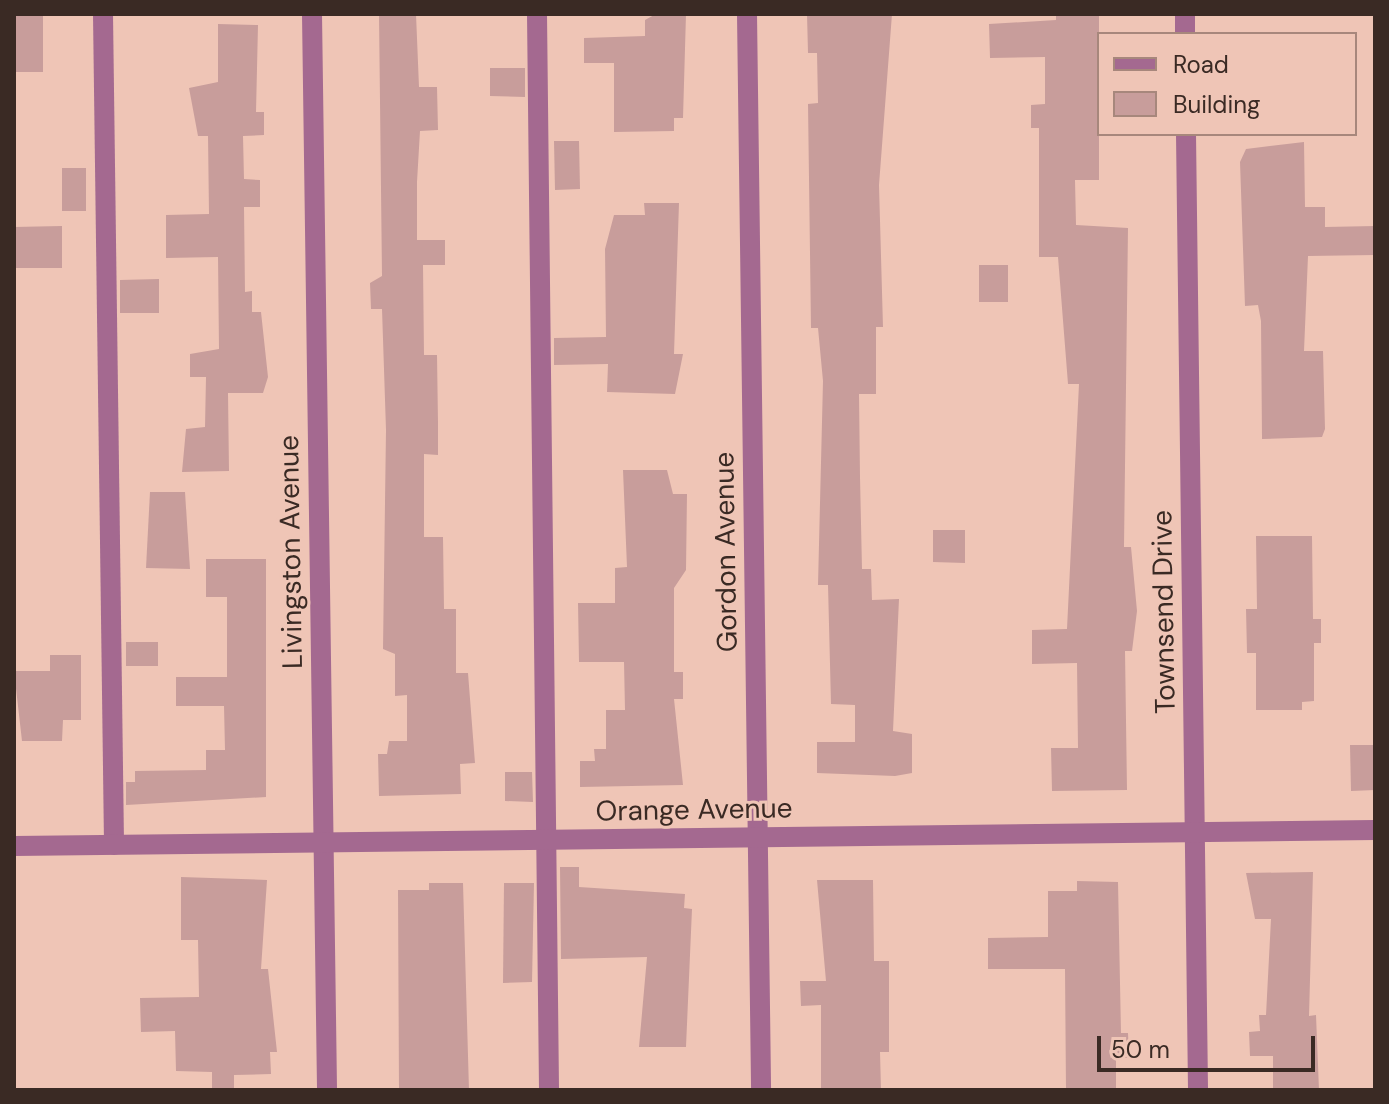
<!DOCTYPE html>
<html>
<head>
<meta charset="utf-8">
<style>
	body { margin:0 }
	#map { position:relative; width:1389px; height:1104px; overflow:hidden; background:#efc5b6; font-family:"DM Sans",sans-serif }
	div>[style] { position:absolute }
	.building>* { inset:0; background:#c89d9b }
	.minor>* { height:20px; margin:-10px; padding:0 10px; transform-origin:10px; border-radius:10px; background:#a46990 }
	span { translate:-50% -50%; white-space:nowrap; text-align:center; line-height:1.15; -webkit-text-stroke:6px #efc5b6; paint-order:stroke }
	.street-label { font-size:28px; color:#3a2a24 }
	.frame { position:absolute; inset:0; border:16px solid #3a2a24; pointer-events:none }
	.legend { position:absolute; left:1097px; top:32px; width:260px; height:104px; box-sizing:border-box; background:#efc5b6; border:2px solid #a7877c; margin:0; padding:10px 14px; list-style:none; font-size:24px; color:#3a2a24 }
	.legend li { display:flex; align-items:center; gap:16px; height:40px }
	.legend b { width:40px; border:2px solid #a7877c }
	.scale { position:absolute; left:1097px; top:1036px; width:218px; height:36px; box-sizing:border-box; border:4px solid #3a2a24; border-top:0; padding-left:10px; font-size:24px; line-height:28px; white-space:nowrap; color:#3a2a24; -webkit-text-stroke:6px #efc5b6; paint-order:stroke }
</style>
</head>
<body>
<div id="map">
	<div class="building">
		<i style="clip-path:polygon(14px 14px,43px 14px,43px 72px,14px 72px)"></i>
		<i style="clip-path:polygon(379px 14px,416px 14px,419px 87px,437px 87px,438px 130px,420px 131px,417px 182px,417px 240px,445px 240px,445px 265px,423px 265px,424px 355px,437px 355px,438px 423px,438px 455px,424px 454px,424px 537px,443px 537px,444px 609px,456px 609px,456px 673px,468px 673px,475px 763px,460px 764px,461px 794px,379px 796px,378px 754px,387px 754px,389px 741px,407px 741px,407px 695px,395px 696px,395px 654px,383px 649px,386px 430px,382px 309px,371px 309px,370px 283px,382px 276px)"></i>
		<i style="clip-path:polygon(656px 14px,686px 14px,683px 118px,674px 118px,674px 131px,614px 132px,614px 63px,584px 63px,584px 38px,645px 36px,645px 20px)"></i>
		<i style="clip-path:polygon(807px 14px,892px 14px,879px 185px,883px 327px,876px 327px,876px 394px,859px 394px,860px 477px,862px 569px,871px 569px,872px 600px,899px 599px,893px 731px,912px 734px,912px 773px,895px 776px,817px 773px,817px 742px,855px 742px,855px 705px,831px 704px,828px 585px,818px 585px,823px 381px,818px 328px,811px 328px,808px 104px,818px 103px,817px 53px,808px 53px)"></i>
		<i style="clip-path:polygon(1056px 14px,1099px 14px,1099px 180px,1075px 180px,1076px 225px,1128px 228px,1124px 547px,1131px 547px,1137px 611px,1132px 651px,1125px 651px,1127px 790px,1052px 791px,1051px 748px,1078px 748px,1077px 663px,1032px 664px,1032px 630px,1067px 629px,1079px 384px,1068px 384px,1058px 257px,1039px 257px,1039px 128px,1031px 128px,1031px 105px,1045px 104px,1045px 57px,990px 58px,989px 24px,1056px 20px)"></i>
		<i style="clip-path:polygon(218px 24px,258px 25px,256px 112px,264px 112px,264px 135px,243px 136px,244px 179px,260px 180px,260px 207px,244px 207px,245px 292px,252px 291px,252px 312px,261px 312px,268px 377px,263px 393px,228px 393px,229px 471px,182px 472px,186px 429px,205px 427px,206px 377px,190px 377px,190px 354px,219px 349px,218px 257px,166px 258px,166px 215px,209px 214px,208px 136px,198px 136px,189px 88px,218px 82px)"></i>
		<i style="clip-path:polygon(490px 68px,525px 68px,525px 97px,490px 96px)"></i>
		<i style="clip-path:polygon(554px 141px,579px 141px,580px 189px,555px 190px)"></i>
		<i style="clip-path:polygon(1304px 142px,1305px 207px,1325px 207px,1325px 227px,1375px 226px,1375px 255px,1308px 256px,1304px 351px,1323px 351px,1325px 429px,1322px 437px,1262px 439px,1261px 321px,1258px 305px,1245px 306px,1240px 162px,1246px 149px)"></i>
		<i style="clip-path:polygon(62px 168px,86px 168px,86px 211px,62px 211px)"></i>
		<i style="clip-path:polygon(644px 203px,679px 203px,674px 354px,683px 354px,675px 394px,607px 392px,608px 364px,554px 365px,554px 338px,606px 337px,605px 249px,614px 215px,645px 215px)"></i>
		<i style="clip-path:polygon(62px 226px,62px 268px,14px 268px,14px 227px)"></i>
		<i style="clip-path:polygon(979px 265px,1008px 265px,1008px 302px,979px 302px)"></i>
		<i style="clip-path:polygon(159px 279px,159px 313px,120px 313px,120px 280px)"></i>
		<i style="clip-path:polygon(623px 470px,667px 470px,673px 494px,687px 494px,686px 570px,674px 588px,674px 672px,683px 672px,683px 699px,674px 699px,683px 785px,580px 787px,580px 761px,595px 761px,594px 749px,606px 749px,606px 710px,625px 710px,624px 662px,579px 662px,578px 603px,615px 603px,615px 568px,627px 567px)"></i>
		<i style="clip-path:polygon(150px 492px,185px 492px,190px 569px,146px 568px)"></i>
		<i style="clip-path:polygon(933px 530px,965px 530px,965px 563px,933px 562px)"></i>
		<i style="clip-path:polygon(1256px 536px,1312px 536px,1313px 619px,1321px 619px,1321px 643px,1314px 643px,1314px 701px,1302px 702px,1302px 710px,1256px 710px,1256px 653px,1247px 653px,1246px 609px,1257px 609px)"></i>
		<i style="clip-path:polygon(206px 559px,266px 559px,266px 797px,126px 805px,126px 782px,135px 782px,135px 771px,206px 770px,206px 750px,225px 750px,224px 706px,176px 706px,176px 677px,227px 677px,227px 597px,206px 597px)"></i>
		<i style="clip-path:polygon(126px 642px,158px 642px,158px 666px,126px 666px)"></i>
		<i style="clip-path:polygon(50px 655px,81px 655px,81px 720px,63px 720px,62px 741px,22px 741px,14px 671px,50px 671px)"></i>
		<i style="clip-path:polygon(1350px 745px,1375px 745px,1375px 790px,1351px 791px)"></i>
		<i style="clip-path:polygon(505px 772px,532px 772px,533px 802px,505px 801px)"></i>
		<i style="clip-path:polygon(560px 867px,579px 867px,579px 887px,685px 894px,684px 908px,692px 909px,686px 1047px,639px 1047px,647px 957px,561px 959px)"></i>
		<i style="clip-path:polygon(1313px 872px,1309px 1016px,1316px 1015px,1319px 1090px,1273px 1090px,1273px 1056px,1250px 1056px,1249px 1032px,1260px 1031px,1259px 1015px,1266px 1015px,1271px 919px,1255px 919px,1246px 873px)"></i>
		<i style="clip-path:polygon(181px 877px,267px 880px,261px 969px,268px 969px,277px 1052px,270px 1052px,271px 1074px,234px 1075px,234px 1090px,212px 1090px,212px 1072px,176px 1071px,175px 1031px,141px 1032px,140px 998px,199px 997px,198px 940px,181px 940px)"></i>
		<i style="clip-path:polygon(817px 880px,873px 880px,874px 961px,889px 961px,889px 1052px,880px 1052px,881px 1090px,821px 1090px,821px 1005px,801px 1006px,800px 981px,826px 981px)"></i>
		<i style="clip-path:polygon(1077px 881px,1118px 882px,1121px 1033px,1128px 1033px,1129px 1058px,1116px 1058px,1116px 1090px,1066px 1090px,1065px 969px,988px 969px,988px 938px,1048px 937px,1048px 891px,1077px 891px)"></i>
		<i style="clip-path:polygon(429px 883px,463px 883px,469px 1090px,399px 1090px,398px 890px,429px 890px)"></i>
		<i style="clip-path:polygon(504px 883px,534px 883px,532px 982px,503px 983px)"></i>
	</div>
	<div class="minor">
		<i style="left:103px;top:14px;width:831px;rotate:89.24deg"></i>
		<i style="left:312px;top:14px;width:1076px;rotate:89.2deg"></i>
		<i style="left:537px;top:14px;width:1076px;rotate:89.36deg"></i>
		<i style="left:747px;top:14px;width:1076px;rotate:89.25deg"></i>
		<i style="left:1185px;top:14px;width:20px;rotate:90deg"></i>
		<i style="left:1186px;top:134px;width:956px;rotate:89.28deg"></i>
		<i style="left:14px;top:846px;width:1361px;rotate:-0.67deg"></i>
	</div>
	<div class="street-label">
		<span style="left:291px;top:552px;rotate:-91deg">Livingston Avenue</span>
		<span style="left:726px;top:552px;rotate:-91deg">Gordon Avenue</span>
		<span style="left:1164px;top:612px;rotate:-91deg">Townsend Drive</span>
		<span style="left:694px;top:810px;rotate:-1deg">Orange Avenue</span>
	</div>
	<div class="frame"></div>
	<ul class="legend">
	<li><b style="height:10px;background:#a46990"></b>Road</li>
	<li><b style="height:22px;background:#c89d9b"></b>Building</li>
	</ul>
	<div class="scale">50 m</div>
</div>
</body>
</html>
